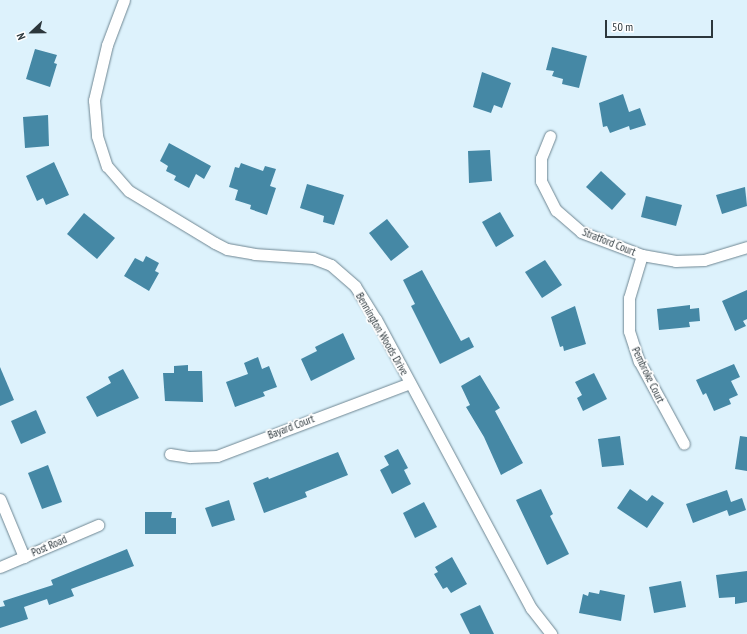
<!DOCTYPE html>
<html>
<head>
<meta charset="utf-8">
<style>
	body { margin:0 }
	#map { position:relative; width:747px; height:634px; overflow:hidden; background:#ddf2fc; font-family:"PT Sans Narrow",sans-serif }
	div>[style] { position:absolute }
	.building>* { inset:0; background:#4588a5 }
	.roads { filter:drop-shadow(0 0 1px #6e8692) drop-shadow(0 0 1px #6e8692) }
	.street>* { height:11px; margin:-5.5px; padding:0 5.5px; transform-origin:5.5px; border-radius:5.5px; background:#fff }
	span { translate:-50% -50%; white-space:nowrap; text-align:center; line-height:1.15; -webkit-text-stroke:3.5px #fff; paint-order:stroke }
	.street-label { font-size:11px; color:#2c373c }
	.north { position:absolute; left:12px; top:12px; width:40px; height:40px; -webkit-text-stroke:3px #fff; paint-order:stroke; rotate:248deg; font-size:11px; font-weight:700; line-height:16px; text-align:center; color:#2c373c }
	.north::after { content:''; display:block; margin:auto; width:14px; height:18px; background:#2c373c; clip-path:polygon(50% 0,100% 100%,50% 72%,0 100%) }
	.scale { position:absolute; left:605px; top:20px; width:108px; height:18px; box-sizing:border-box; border:2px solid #2c373c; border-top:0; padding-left:5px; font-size:12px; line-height:14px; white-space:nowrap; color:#2c373c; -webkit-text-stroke:3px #fff; paint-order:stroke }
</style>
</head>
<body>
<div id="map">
	<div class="building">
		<i style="clip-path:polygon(552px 47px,587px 56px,579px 88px,562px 84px,563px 79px,552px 76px,554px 71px,546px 70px)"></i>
		<i style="clip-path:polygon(35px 49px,57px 55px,54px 63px,57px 64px,50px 87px,26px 79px)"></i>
		<i style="clip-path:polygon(482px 72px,511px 83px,502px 108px,494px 105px,491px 113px,473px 107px)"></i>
		<i style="clip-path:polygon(623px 94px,629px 112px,640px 108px,646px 125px,630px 130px,629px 126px,610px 133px,607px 126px,603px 127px,599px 103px)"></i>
		<i style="clip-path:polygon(48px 115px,49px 146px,25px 148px,23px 117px)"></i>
		<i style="clip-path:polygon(169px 143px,211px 166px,204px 179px,196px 174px,189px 188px,174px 180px,176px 176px,166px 171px,168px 166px,160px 161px)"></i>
		<i style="clip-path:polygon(490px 150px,492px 181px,469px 183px,468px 151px)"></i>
		<i style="clip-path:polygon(54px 162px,69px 195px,46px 205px,43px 198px,37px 201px,26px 176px)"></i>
		<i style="clip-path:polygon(241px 163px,263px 171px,265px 166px,276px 169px,270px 186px,276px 188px,267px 215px,250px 209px,251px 205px,235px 200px,238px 190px,229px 187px,235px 167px,239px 168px)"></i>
		<i style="clip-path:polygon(601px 171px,626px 194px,612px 210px,586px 187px)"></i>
		<i style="clip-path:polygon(307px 184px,344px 195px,334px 225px,323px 222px,324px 216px,300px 208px)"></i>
		<i style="clip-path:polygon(745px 187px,747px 206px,722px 214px,716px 195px)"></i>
		<i style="clip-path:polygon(646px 196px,682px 205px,676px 226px,641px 217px)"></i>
		<i style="clip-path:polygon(500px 212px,514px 236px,496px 247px,482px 222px)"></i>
		<i style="clip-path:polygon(84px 213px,115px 238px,97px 259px,67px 234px)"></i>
		<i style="clip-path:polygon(387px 219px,409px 247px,391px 261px,369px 233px)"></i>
		<i style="clip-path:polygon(146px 256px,159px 263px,155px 271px,159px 273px,149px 291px,124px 276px,135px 258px,143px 262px)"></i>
		<i style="clip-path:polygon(545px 260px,562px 285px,542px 298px,525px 272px)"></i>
		<i style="clip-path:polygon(422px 270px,461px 341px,469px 337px,474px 347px,440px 364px,411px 306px,415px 304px,403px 280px)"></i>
		<i style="clip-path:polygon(747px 290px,747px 319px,743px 321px,746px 326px,735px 331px,722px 301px)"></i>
		<i style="clip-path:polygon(690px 305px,690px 309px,699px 308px,700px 321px,689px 322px,690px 327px,659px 330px,657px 309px)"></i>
		<i style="clip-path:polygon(575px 306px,586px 344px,564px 351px,563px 346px,560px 347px,551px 317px)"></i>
		<i style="clip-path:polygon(343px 333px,355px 359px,311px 381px,301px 359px,317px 351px,315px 347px)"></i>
		<i style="clip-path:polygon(258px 357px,262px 369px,269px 366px,277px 387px,263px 392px,265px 396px,235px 407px,226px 382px,248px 374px,244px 363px)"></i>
		<i style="clip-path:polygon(734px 364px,740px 377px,731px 381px,738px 395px,729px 399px,731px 404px,714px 411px,706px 393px,703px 395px,696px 380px)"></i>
		<i style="clip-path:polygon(188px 365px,188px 371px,202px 371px,203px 402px,165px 401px,163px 373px,174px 373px,174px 366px)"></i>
		<i style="clip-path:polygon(0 367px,14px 400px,0 406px)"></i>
		<i style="clip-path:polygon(123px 369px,139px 398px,97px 417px,86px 397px,111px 383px,108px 377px)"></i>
		<i style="clip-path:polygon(594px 373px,607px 399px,583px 411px,577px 398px,582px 395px,575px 382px)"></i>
		<i style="clip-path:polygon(480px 375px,500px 408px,495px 411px,523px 463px,501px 475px,484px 437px,466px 407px,470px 405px,461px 386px)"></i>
		<i style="clip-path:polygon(36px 410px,46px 433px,21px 444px,11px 421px)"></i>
		<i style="clip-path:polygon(620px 436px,624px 465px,602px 467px,598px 439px)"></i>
		<i style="clip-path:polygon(740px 436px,747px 437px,747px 471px,735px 469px)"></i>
		<i style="clip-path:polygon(398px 449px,408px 468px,404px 470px,411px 484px,392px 494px,380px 470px,389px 465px,384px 456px)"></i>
		<i style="clip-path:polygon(338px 452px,348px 475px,305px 492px,307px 497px,264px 513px,253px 483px,268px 477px,269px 479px)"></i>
		<i style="clip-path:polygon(48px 465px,62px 502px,42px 509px,28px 473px)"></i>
		<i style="clip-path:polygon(541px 489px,553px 514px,550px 516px,569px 554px,547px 565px,516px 500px)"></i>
		<i style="clip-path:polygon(630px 489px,647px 501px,652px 495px,664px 503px,647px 528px,617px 508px)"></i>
		<i style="clip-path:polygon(727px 490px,731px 502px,742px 498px,746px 510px,729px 516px,727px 510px,693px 523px,686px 504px)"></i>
		<i style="clip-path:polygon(229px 500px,235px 520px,212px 527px,205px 508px)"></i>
		<i style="clip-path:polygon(424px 502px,437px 527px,415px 538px,403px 513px)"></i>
		<i style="clip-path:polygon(145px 512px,172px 512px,171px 518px,176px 518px,176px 534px,145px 534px)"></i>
		<i style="clip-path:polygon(127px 549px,134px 566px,71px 589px,74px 596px,49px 605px,47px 599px,24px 607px,28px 619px,0 628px,0 607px,5px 606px,3px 601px,53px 585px,51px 580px)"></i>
		<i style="clip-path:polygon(452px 557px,467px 584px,451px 593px,447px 587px,443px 589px,434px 574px,438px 572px,435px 567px)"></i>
		<i style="clip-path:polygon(747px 571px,747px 602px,735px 604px,735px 597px,719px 598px,716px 575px)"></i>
		<i style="clip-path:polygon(681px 581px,686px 607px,654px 613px,649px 587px)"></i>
		<i style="clip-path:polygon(600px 590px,625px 595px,621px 621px,579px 613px,583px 594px,588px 596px,589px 592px,599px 594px)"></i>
		<i style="clip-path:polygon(480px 605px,494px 634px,470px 634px,460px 614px)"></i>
	</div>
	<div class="roads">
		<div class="street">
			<i style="left:124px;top:0;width:48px;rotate:110.7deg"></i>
			<i style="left:107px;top:45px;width:57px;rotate:103.3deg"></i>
			<i style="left:94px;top:100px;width:36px;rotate:85deg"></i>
			<i style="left:97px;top:136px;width:32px;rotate:72deg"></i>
			<i style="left:107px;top:166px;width:33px;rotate:49deg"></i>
			<i style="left:129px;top:191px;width:100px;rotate:31.2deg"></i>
			<i style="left:215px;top:243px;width:13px;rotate:27deg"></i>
			<i style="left:227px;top:249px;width:27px;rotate:10deg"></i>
			<i style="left:254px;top:254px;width:59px;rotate:3.9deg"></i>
			<i style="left:313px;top:258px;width:19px;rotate:21deg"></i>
			<i style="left:331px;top:265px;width:32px;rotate:41deg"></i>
			<i style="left:355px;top:286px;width:39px;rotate:58deg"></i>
			<i style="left:376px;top:319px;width:328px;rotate:61.8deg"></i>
			<i style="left:531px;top:608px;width:33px;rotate:52deg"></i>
			<i style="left:550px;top:136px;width:24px;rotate:112deg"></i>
			<i style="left:541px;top:158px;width:23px;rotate:90deg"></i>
			<i style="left:541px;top:181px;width:33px;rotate:63deg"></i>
			<i style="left:556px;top:210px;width:33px;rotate:41deg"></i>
			<i style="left:581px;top:232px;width:65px;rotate:20.7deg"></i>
			<i style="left:642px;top:255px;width:34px;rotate:10deg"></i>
			<i style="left:675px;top:261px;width:29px;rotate:-2deg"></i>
			<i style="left:704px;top:260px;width:45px;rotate:-16.8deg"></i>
			<i style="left:642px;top:255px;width:45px;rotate:106.8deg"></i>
			<i style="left:629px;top:298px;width:33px;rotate:90deg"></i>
			<i style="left:629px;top:331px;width:32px;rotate:72deg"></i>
			<i style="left:639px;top:361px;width:94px;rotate:61.5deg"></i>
			<i style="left:170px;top:454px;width:20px;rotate:9deg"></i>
			<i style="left:190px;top:457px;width:27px;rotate:-2deg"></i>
			<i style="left:217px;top:456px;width:206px;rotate:-20.7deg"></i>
			<i style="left:0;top:499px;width:63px;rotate:67.5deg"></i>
			<i style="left:0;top:567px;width:107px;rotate:-23.2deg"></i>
		</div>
	</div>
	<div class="street-label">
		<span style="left:609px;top:242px;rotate:22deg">Stratford Court</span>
		<span style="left:382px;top:334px;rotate:60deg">Bennington Woods Drive</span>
		<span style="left:648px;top:375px;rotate:64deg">Pembroke Court</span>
		<span style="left:291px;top:427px;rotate:-21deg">Bayard Court</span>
		<span style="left:49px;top:546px;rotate:-23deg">Post Road</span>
	</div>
	<div class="north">N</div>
	<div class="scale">50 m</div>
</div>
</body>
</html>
